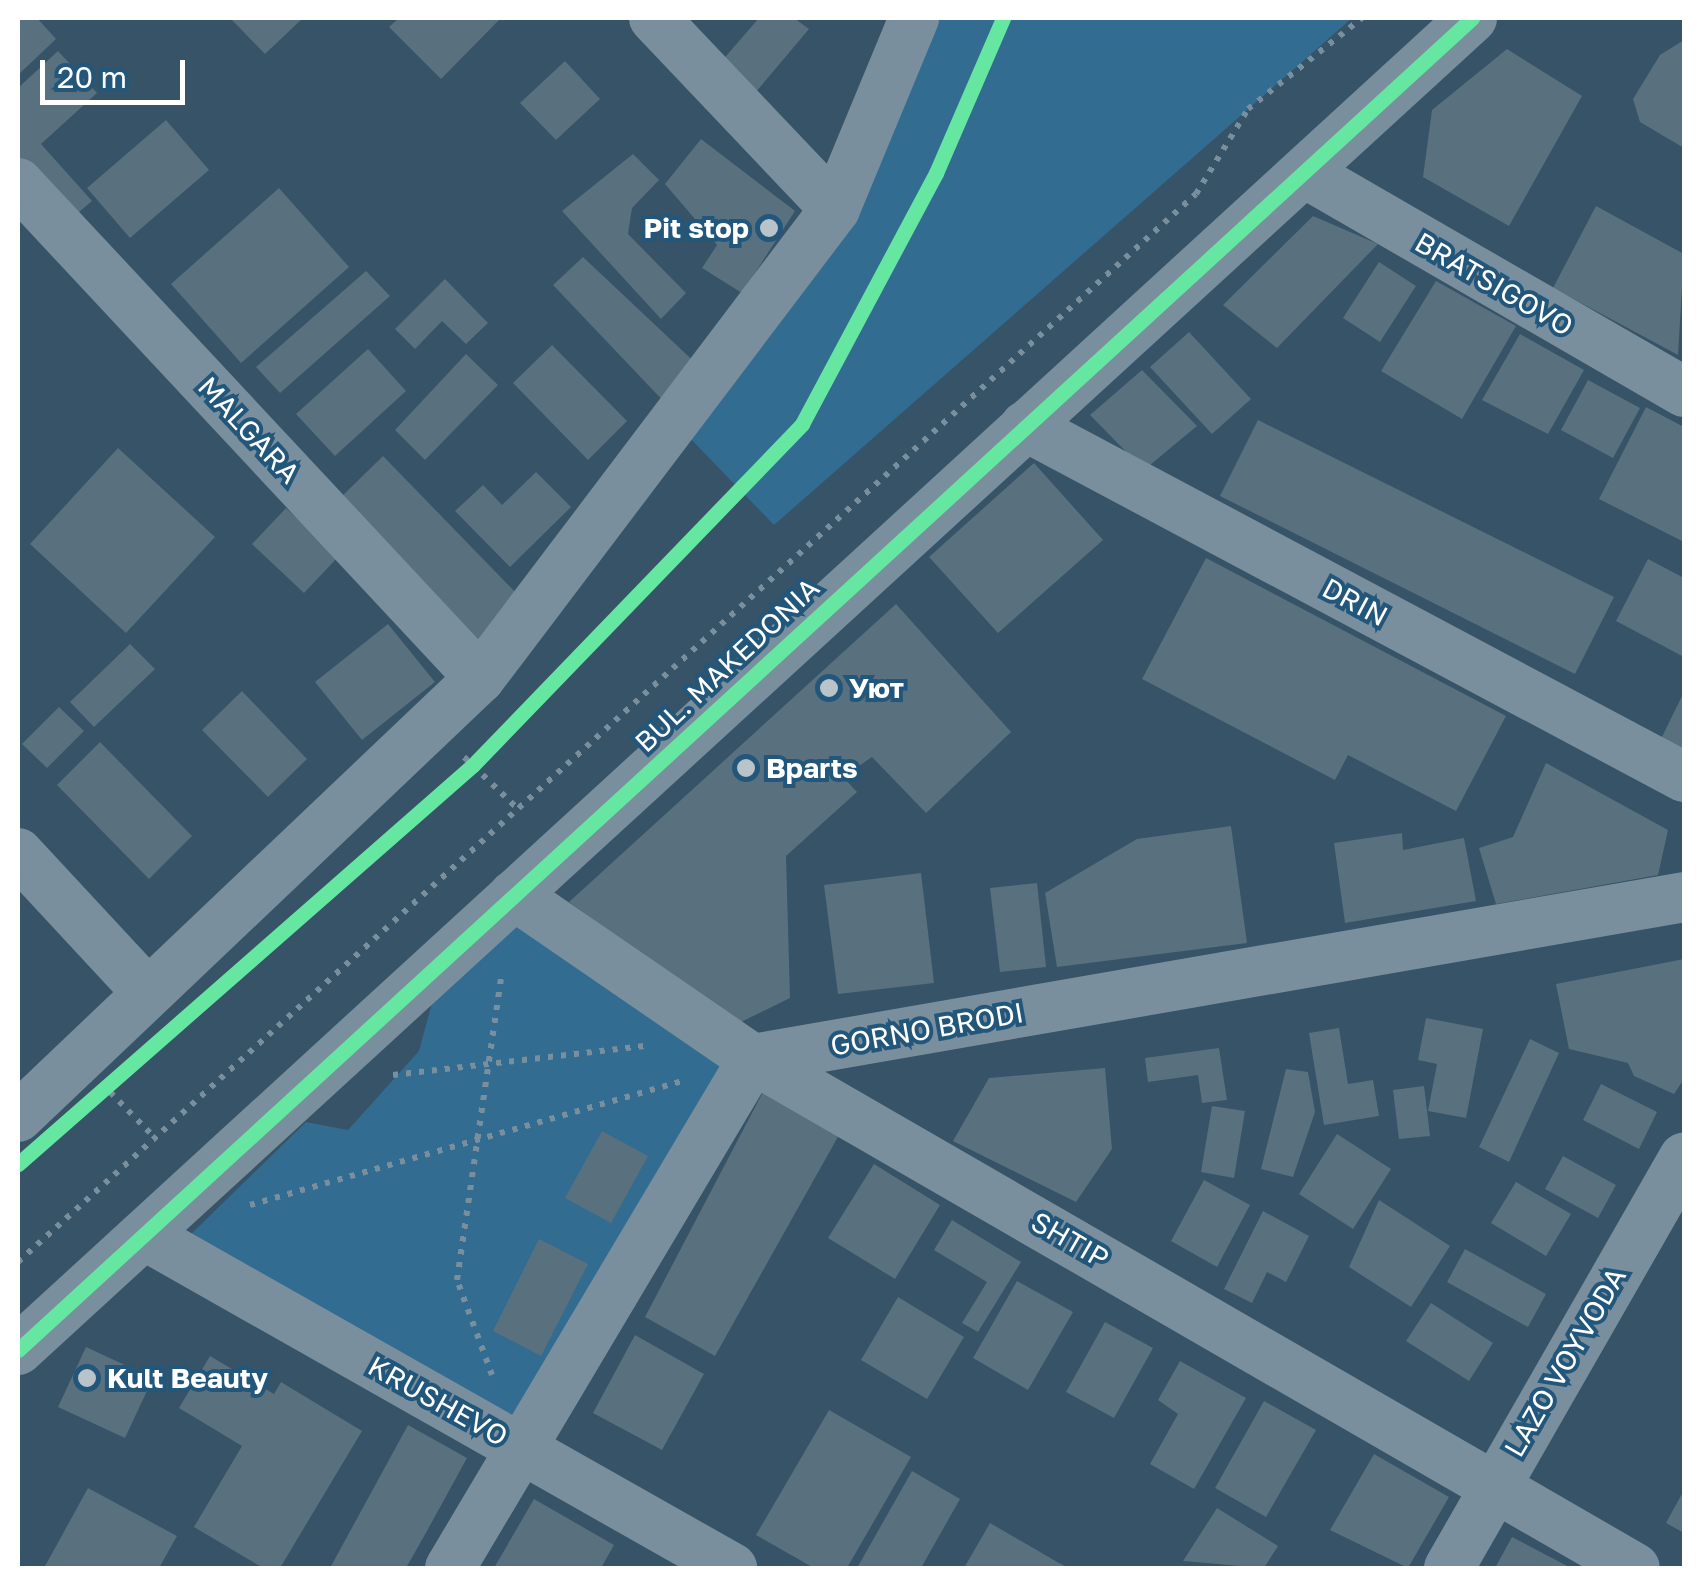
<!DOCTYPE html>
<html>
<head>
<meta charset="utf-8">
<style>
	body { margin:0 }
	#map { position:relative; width:1702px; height:1586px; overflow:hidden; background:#365367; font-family:"Golos Text",sans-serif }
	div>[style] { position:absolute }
	.green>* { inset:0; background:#336c91 }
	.building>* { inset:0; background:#59707f }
	.path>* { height:6px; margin-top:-3px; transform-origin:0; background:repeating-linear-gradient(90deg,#7a8f9e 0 5px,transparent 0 13px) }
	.minor>* { height:50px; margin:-25px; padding:0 25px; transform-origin:25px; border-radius:25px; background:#7a8f9e }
	.cycleway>* { height:15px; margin:-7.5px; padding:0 7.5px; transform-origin:7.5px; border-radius:7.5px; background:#66e7a1 }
	.dots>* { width:28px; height:28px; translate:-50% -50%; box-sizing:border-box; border:5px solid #22577b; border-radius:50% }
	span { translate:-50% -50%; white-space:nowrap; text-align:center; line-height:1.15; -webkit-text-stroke:8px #22577b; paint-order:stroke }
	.poi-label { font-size:28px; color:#fff; font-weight:700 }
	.right { translate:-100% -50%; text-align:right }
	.left { translate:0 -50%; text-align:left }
	.street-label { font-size:28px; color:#fff }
	.frame { position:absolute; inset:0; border:20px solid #fff; pointer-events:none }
	.scale { position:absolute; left:40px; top:60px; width:145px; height:45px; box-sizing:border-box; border:5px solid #fff; border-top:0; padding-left:12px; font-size:30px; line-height:35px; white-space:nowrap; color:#fff; -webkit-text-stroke:8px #22577b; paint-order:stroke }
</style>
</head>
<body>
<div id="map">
	<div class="green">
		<i style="clip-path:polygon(940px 18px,1352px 18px,774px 525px,685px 433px,863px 159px)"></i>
		<i style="clip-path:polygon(513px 922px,731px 1068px,513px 1425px,188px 1237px,306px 1122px,348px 1130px,419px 1051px,433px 999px)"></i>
	</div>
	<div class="building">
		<i style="clip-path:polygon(18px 18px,37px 18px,56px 39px,18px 75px)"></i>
		<i style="clip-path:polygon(230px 18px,303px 18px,265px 54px)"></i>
		<i style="clip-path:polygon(399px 18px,501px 18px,441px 79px,389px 27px)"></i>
		<i style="clip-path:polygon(759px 18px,794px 18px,809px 29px,756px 92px,720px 63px)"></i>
		<i style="clip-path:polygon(1684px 40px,1684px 148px,1640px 122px,1633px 99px,1660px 55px)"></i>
		<i style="clip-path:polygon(1507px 49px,1582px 96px,1509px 226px,1423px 177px,1432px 110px)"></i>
		<i style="clip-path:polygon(58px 51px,97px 93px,41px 144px,92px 201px,66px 223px,18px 169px,18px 88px)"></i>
		<i style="clip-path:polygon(565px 61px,600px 99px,556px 140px,520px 103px)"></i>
		<i style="clip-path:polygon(166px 120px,209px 170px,130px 238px,87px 188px)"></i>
		<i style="clip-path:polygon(701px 139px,795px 211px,742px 293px,702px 268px,717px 245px,665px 184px)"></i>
		<i style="clip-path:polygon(633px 154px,659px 180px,632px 208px,628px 234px,686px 293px,661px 319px,562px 211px)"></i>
		<i style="clip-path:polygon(279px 188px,349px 267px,241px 363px,171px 284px)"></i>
		<i style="clip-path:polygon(1596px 206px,1684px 254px,1678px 355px,1553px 288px)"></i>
		<i style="clip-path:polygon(1313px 216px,1378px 244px,1277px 348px,1223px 305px)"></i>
		<i style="clip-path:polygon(583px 257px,703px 370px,668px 406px,553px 285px)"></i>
		<i style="clip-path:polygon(1379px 262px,1416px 286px,1380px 342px,1343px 318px)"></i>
		<i style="clip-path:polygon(366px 271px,390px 296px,280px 393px,256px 367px)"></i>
		<i style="clip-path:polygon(445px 279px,488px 323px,466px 344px,442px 321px,415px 349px,395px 329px)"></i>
		<i style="clip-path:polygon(1436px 281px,1516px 326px,1462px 419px,1381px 371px)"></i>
		<i style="clip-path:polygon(1189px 332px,1251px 399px,1212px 434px,1150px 367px)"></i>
		<i style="clip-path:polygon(1520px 334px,1584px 370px,1548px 434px,1482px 400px)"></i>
		<i style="clip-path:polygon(552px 345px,627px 421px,588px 460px,513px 383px)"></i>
		<i style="clip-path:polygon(368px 349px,406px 391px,335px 456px,296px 414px)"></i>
		<i style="clip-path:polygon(466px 354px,498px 385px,425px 460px,395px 430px)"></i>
		<i style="clip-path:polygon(1142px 370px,1197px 426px,1144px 470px,1090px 415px)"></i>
		<i style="clip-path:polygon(1588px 380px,1640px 408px,1613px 458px,1561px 430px)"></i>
		<i style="clip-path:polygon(1646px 407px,1684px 427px,1684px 542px,1599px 499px)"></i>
		<i style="clip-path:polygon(1258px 420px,1614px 597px,1575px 674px,1220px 496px)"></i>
		<i style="clip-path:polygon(118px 448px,215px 537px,126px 633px,30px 544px)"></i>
		<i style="clip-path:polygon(383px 456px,521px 598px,476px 642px,338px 500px)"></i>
		<i style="clip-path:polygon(1034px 463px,1103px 540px,998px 633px,929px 557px)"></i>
		<i style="clip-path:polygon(536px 472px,571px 507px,510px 567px,455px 511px,483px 485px,502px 505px)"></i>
		<i style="clip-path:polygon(286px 508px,338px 557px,304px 593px,252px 544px)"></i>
		<i style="clip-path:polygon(1206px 558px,1506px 716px,1456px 811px,1348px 755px,1335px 780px,1142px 679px)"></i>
		<i style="clip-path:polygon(1648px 559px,1684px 578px,1684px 657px,1616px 621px)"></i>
		<i style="clip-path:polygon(896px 604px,1011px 732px,926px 813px,872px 757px,843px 777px,857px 792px,786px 856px,790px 998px,737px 1024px,569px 902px)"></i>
		<i style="clip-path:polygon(388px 624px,435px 682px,362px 740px,315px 682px)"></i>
		<i style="clip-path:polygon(130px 644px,155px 669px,94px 727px,70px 702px)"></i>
		<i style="clip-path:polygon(242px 691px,307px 759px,268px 797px,202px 730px)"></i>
		<i style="clip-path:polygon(1684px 692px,1684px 760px,1657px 747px)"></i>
		<i style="clip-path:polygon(59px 707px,84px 731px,47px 768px,22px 744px)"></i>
		<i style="clip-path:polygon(100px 742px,192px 836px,149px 879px,57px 785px)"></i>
		<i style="clip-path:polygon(1546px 763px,1668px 830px,1658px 875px,1496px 904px,1479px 848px,1513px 837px)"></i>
		<i style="clip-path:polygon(1231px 826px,1247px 943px,1057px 967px,1045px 893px,1137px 839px)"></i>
		<i style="clip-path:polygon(1402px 833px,1403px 850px,1464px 838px,1476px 901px,1345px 923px,1334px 843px)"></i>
		<i style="clip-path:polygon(921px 873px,934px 983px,838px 994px,824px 885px)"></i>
		<i style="clip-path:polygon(1037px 883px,1046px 967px,1000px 972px,990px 888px)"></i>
		<i style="clip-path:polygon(1684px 959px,1684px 1079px,1674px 1094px,1634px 1076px,1628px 1063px,1569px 1049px,1556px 984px)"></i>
		<i style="clip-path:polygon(1426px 1018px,1483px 1029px,1466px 1118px,1428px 1111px,1437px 1064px,1418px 1060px)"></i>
		<i style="clip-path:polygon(1339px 1028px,1348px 1084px,1373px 1080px,1379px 1116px,1324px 1125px,1309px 1033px)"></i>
		<i style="clip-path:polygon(1530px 1039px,1559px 1053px,1509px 1162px,1479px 1147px)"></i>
		<i style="clip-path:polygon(1219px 1048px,1227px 1100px,1202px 1103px,1198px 1075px,1148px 1082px,1145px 1058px)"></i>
		<i style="clip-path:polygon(1105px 1068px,1112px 1149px,1076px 1202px,953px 1141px,989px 1078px)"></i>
		<i style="clip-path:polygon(1286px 1069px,1308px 1072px,1315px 1112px,1293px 1177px,1261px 1169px)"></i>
		<i style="clip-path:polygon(1601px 1084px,1657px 1112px,1639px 1149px,1583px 1120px)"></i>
		<i style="clip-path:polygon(1424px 1086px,1430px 1136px,1399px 1139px,1393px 1090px)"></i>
		<i style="clip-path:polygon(763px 1092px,844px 1126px,715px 1356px,645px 1317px)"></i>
		<i style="clip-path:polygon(1212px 1106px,1245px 1111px,1234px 1178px,1201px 1172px)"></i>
		<i style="clip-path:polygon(602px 1131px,648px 1156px,611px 1223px,565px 1198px)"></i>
		<i style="clip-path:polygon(1337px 1134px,1391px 1169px,1353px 1229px,1299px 1194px)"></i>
		<i style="clip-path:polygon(1563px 1156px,1616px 1185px,1598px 1218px,1545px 1189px)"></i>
		<i style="clip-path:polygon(874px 1164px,940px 1205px,895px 1279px,828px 1238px)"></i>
		<i style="clip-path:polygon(1204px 1180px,1250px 1205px,1217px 1267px,1171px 1241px)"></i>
		<i style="clip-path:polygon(1516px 1182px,1571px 1214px,1546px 1256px,1491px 1223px)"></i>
		<i style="clip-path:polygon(1379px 1200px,1450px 1246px,1411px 1307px,1349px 1267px)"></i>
		<i style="clip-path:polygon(1263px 1211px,1309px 1236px,1286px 1282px,1267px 1272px,1252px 1303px,1224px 1289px)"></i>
		<i style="clip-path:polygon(952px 1220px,1021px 1262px,978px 1332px,962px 1323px,987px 1282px,934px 1250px)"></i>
		<i style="clip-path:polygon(539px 1239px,588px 1264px,541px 1356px,493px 1331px)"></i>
		<i style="clip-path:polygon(1465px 1249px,1546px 1294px,1528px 1327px,1447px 1282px)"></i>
		<i style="clip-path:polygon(1017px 1281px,1073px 1312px,1028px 1390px,973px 1358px)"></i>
		<i style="clip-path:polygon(898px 1297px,964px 1337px,927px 1399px,861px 1360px)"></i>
		<i style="clip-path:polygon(1431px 1303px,1493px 1343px,1469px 1381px,1406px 1341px)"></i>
		<i style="clip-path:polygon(1105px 1322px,1153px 1348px,1114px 1418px,1066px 1392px)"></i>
		<i style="clip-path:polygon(635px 1335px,704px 1374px,662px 1450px,593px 1413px)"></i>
		<i style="clip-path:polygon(86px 1347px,153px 1378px,125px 1438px,58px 1407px)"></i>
		<i style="clip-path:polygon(210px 1356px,274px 1394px,281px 1382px,362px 1431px,280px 1568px,263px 1568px,194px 1527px,242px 1446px,179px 1408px)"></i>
		<i style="clip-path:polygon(1180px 1361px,1246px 1398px,1194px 1489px,1150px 1464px,1178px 1414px,1158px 1400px)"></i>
		<i style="clip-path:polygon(1264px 1401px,1316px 1430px,1266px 1517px,1215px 1488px)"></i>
		<i style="clip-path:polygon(829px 1410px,911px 1457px,847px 1568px,814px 1568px,756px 1535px)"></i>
		<i style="clip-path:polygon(408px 1425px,467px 1458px,427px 1531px,406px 1568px,330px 1568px)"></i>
		<i style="clip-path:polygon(1374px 1454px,1449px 1497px,1408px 1568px,1330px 1530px)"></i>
		<i style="clip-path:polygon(912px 1471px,960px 1499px,921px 1568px,857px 1568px)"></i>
		<i style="clip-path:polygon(88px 1488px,177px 1536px,159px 1568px,44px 1568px)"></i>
		<i style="clip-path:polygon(1684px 1490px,1684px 1533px,1666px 1523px)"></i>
		<i style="clip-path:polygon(534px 1499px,614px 1545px,601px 1568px,494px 1568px)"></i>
		<i style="clip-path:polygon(1217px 1508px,1278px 1546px,1264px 1568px,1183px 1561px)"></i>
		<i style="clip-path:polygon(990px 1523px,1059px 1563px,1069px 1568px,964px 1568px)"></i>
		<i style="clip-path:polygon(1512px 1537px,1571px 1568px,1495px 1568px)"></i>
	</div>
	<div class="path">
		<i style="left:464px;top:757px;width:74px;rotate:43.9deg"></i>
		<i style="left:393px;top:1075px;width:253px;rotate:-6.6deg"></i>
		<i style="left:110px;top:1092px;width:64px;rotate:45.6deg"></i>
		<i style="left:250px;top:1205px;width:453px;rotate:-16deg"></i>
		<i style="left:18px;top:1262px;width:1590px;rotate:-42.2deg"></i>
		<i style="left:1196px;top:194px;width:100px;rotate:-58.5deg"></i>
		<i style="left:1248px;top:109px;width:146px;rotate:-38.6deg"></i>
		<i style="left:492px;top:1375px;width:101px;rotate:-110.2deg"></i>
		<i style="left:457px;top:1280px;width:306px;rotate:-81.7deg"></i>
	</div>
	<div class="minor">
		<i style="left:654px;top:18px;width:263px;rotate:46.5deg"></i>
		<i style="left:1305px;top:173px;width:438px;rotate:30deg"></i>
		<i style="left:18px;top:183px;width:677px;rotate:46.97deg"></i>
		<i style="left:1025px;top:426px;width:747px;rotate:28.04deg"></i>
		<i style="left:18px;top:853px;width:191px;rotate:47.1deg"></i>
		<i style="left:514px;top:895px;width:290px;rotate:34.5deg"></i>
		<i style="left:753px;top:1059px;width:1018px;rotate:29.99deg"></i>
		<i style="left:18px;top:1117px;width:637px;rotate:-43.54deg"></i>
		<i style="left:480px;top:678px;width:588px;rotate:-52.88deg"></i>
		<i style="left:835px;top:209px;width:207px;rotate:-67.5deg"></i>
		<i style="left:144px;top:1235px;width:676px;rotate:29.52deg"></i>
		<i style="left:18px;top:1350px;width:1972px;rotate:-42.49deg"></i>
		<i style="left:450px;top:1568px;width:592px;rotate:-59.24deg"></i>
		<i style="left:753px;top:1059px;width:945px;rotate:-9.87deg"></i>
		<i style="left:1449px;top:1568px;width:473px;rotate:-60.2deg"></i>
	</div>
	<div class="cycleway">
		<i style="left:18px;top:1164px;width:605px;rotate:-41.25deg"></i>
		<i style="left:473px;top:765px;width:474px;rotate:-46deg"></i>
		<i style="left:802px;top:424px;width:285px;rotate:-61.9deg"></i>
		<i style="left:936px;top:173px;width:169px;rotate:-66.6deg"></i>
		<i style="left:18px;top:1350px;width:1972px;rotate:-42.49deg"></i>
	</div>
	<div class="dots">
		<i style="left:769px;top:228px;background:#b9c3ca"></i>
		<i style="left:829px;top:688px;background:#b9c3ca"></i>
		<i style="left:746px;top:768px;background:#b9c3ca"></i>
		<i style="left:87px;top:1378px;background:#b9c3ca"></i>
	</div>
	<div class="poi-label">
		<span class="right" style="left:749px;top:228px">Pit stop</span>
		<span class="left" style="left:849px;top:688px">Уют</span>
		<span class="left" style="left:766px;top:768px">Bparts</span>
		<span class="left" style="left:107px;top:1378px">Kult Beauty</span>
	</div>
	<div class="street-label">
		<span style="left:1494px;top:284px;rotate:30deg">BRATSIGOVO</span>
		<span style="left:249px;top:430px;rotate:47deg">MALGARA</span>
		<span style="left:1355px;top:602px;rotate:28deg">DRIN</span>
		<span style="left:727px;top:665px;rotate:-43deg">BUL. MAKEDONIA</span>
		<span style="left:927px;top:1029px;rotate:-10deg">GORNO BRODI</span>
		<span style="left:1070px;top:1240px;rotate:30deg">SHTIP</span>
		<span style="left:1565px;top:1362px;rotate:-60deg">LAZO VOYVODA</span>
		<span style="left:438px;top:1401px;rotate:29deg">KRUSHEVO</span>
	</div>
	<div class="frame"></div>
	<div class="scale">20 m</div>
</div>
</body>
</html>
